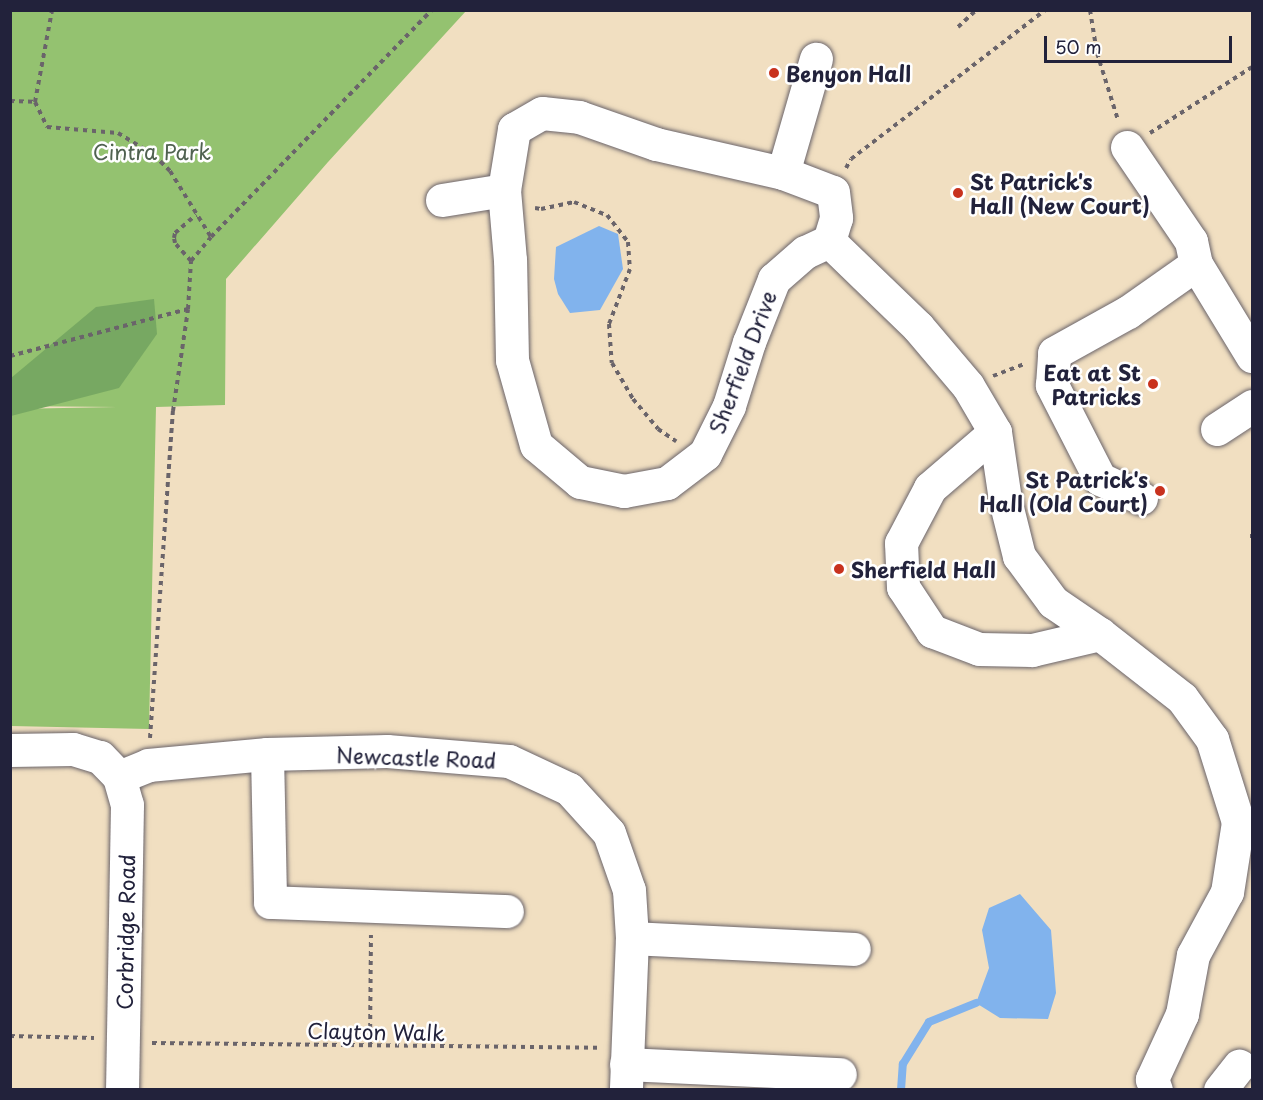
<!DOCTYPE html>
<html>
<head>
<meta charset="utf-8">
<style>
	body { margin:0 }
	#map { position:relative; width:1263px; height:1100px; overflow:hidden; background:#f1dfc1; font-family:"Playpen Sans",sans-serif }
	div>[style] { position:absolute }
	.green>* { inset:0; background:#94c270 }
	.forest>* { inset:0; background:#77a862 }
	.water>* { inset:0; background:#81b3ed }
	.stream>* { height:8px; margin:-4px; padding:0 4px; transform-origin:4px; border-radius:4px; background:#81b3ed }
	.path>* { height:4px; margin-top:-2px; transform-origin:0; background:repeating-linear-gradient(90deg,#6a646a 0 4.5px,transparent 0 9px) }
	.roads { filter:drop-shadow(0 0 2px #6a646a) drop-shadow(0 0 2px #6a646a) }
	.minor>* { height:33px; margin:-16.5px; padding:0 16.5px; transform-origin:16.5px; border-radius:16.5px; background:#fff }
	.dots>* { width:16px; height:16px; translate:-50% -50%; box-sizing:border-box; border:3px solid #fff; border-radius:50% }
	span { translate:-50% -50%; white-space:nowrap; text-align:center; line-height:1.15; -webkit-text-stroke:5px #fff; paint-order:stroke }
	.poi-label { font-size:21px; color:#22223b; font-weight:700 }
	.left { translate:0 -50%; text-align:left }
	.right { translate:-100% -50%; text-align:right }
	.park-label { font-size:21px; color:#506250 }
	.street-label { font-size:21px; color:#22223b }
	.frame { position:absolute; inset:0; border:12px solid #22223b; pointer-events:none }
	.scale { position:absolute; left:1044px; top:36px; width:188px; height:27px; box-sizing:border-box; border:3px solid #22223b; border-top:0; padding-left:8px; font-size:18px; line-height:21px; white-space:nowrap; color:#22223b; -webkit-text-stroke:4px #fff; paint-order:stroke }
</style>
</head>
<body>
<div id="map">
	<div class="green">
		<i style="clip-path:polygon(11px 11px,466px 11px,328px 162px,226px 279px,225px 405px,156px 407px,149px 729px,11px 726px,10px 409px,117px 407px,11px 406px)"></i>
	</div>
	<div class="forest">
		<i style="clip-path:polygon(154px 299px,157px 334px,119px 388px,11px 416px,11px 378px,96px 307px)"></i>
	</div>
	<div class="water">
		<i style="clip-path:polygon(599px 226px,618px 234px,623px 269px,600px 310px,570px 313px,558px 294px,554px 279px,556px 247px)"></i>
		<i style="clip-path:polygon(1020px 894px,1051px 930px,1056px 993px,1048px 1019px,1000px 1018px,976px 1003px,989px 968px,982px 930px,989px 908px)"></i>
	</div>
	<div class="stream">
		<i style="left:901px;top:1090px;width:26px;rotate:-86deg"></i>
		<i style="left:903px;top:1064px;width:49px;rotate:-58.2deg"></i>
		<i style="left:929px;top:1022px;width:51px;rotate:-22deg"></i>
	</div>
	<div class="path">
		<i style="left:1090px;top:10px;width:44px;rotate:80.8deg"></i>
		<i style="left:1097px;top:53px;width:70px;rotate:72.6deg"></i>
		<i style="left:958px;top:27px;width:25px;rotate:-43deg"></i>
		<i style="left:10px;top:101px;width:25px;rotate:2deg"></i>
		<i style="left:35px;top:102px;width:94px;rotate:-79.5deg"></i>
		<i style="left:35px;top:102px;width:28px;rotate:64deg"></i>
		<i style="left:47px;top:127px;width:71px;rotate:4.8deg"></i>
		<i style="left:118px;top:133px;width:42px;rotate:31.4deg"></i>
		<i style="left:154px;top:155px;width:23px;rotate:45deg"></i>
		<i style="left:170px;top:171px;width:78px;rotate:58.2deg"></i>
		<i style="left:211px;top:237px;width:317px;rotate:-45.8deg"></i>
		<i style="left:1150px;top:133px;width:121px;rotate:-32.9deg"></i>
		<i style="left:846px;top:168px;width:10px;rotate:-61deg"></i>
		<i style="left:851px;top:159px;width:245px;rotate:-37.5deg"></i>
		<i style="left:535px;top:208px;width:6px;rotate:9deg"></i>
		<i style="left:541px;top:209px;width:34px;rotate:-12deg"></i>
		<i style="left:574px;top:202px;width:35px;rotate:22deg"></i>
		<i style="left:607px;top:215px;width:34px;rotate:52deg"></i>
		<i style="left:628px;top:242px;width:27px;rotate:86deg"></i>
		<i style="left:630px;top:269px;width:59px;rotate:110.9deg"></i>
		<i style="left:609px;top:324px;width:39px;rotate:86deg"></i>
		<i style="left:612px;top:363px;width:42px;rotate:59.7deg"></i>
		<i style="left:633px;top:399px;width:39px;rotate:50deg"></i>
		<i style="left:658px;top:429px;width:22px;rotate:34deg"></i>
		<i style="left:191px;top:261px;width:24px;rotate:-132deg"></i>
		<i style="left:175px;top:243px;width:5px;rotate:-101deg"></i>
		<i style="left:174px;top:238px;width:5px;rotate:-79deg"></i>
		<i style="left:175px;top:233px;width:28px;rotate:-41deg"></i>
		<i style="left:10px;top:356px;width:184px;rotate:-14.8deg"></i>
		<i style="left:188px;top:309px;width:48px;rotate:-86.4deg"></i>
		<i style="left:191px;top:261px;width:31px;rotate:-50deg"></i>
		<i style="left:993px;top:376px;width:34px;rotate:-21deg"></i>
		<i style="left:1252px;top:534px;width:4px;rotate:90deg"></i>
		<i style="left:150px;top:738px;width:328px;rotate:-86deg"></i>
		<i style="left:173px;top:411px;width:103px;rotate:-81.6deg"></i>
		<i style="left:10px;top:1036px;width:84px;rotate:1.4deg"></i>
		<i style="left:152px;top:1043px;width:448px;rotate:0.6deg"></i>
		<i style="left:370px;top:1046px;width:111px;rotate:-89.5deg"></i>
	</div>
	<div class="roads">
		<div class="minor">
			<i style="left:542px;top:113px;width:37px;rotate:6deg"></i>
			<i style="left:579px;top:117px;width:82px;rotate:19.3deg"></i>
			<i style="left:656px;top:144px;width:130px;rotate:12.9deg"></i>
			<i style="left:783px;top:173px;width:53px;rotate:20.8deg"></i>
			<i style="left:833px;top:192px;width:26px;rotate:83deg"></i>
			<i style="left:836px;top:218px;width:24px;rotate:107deg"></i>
			<i style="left:829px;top:241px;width:26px;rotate:155deg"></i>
			<i style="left:805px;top:252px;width:41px;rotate:138.9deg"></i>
			<i style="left:774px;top:279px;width:68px;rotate:111.6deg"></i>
			<i style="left:749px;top:342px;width:67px;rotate:107.4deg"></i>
			<i style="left:729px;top:406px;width:54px;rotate:116.6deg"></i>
			<i style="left:705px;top:454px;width:48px;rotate:142.7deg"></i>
			<i style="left:667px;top:483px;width:44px;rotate:169.5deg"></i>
			<i style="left:624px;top:491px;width:45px;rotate:-168.4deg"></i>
			<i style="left:580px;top:482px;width:57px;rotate:-139.9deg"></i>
			<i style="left:536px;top:445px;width:88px;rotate:-105.8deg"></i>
			<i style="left:512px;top:360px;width:100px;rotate:-91.1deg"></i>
			<i style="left:510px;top:260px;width:70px;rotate:-94.9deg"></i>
			<i style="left:504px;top:190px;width:62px;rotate:-80.7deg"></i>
			<i style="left:514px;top:129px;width:32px;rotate:-30deg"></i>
			<i style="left:1127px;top:147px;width:114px;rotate:55.8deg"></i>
			<i style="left:1191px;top:241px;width:24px;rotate:78deg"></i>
			<i style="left:1196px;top:264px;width:108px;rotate:58.7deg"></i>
			<i style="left:783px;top:173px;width:119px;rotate:-73.9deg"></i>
			<i style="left:442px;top:200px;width:63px;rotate:-9.2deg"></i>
			<i style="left:829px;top:241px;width:124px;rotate:44deg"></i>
			<i style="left:918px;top:327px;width:77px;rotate:49.7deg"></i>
			<i style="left:968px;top:386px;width:53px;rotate:59.6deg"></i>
			<i style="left:995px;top:432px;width:69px;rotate:81.6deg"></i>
			<i style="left:1005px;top:500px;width:58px;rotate:76deg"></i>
			<i style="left:1019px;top:556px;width:57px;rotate:53.5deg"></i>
			<i style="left:1053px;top:602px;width:57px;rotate:34.2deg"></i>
			<i style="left:1100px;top:634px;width:104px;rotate:38deg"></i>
			<i style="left:1182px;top:698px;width:51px;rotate:53.8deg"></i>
			<i style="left:1212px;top:739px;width:87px;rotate:72.6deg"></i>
			<i style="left:1238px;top:822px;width:71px;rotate:98.9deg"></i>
			<i style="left:1227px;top:892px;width:72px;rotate:118.4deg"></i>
			<i style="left:1193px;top:955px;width:60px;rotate:100.6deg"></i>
			<i style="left:1182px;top:1014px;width:72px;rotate:114.8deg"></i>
			<i style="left:1152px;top:1079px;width:12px;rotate:70deg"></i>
			<i style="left:1217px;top:429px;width:42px;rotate:-33.3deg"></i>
			<i style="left:995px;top:432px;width:86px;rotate:139.3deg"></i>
			<i style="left:930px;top:488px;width:62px;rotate:117.8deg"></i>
			<i style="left:901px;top:543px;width:44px;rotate:87.4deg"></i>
			<i style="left:903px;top:587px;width:53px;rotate:56.6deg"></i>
			<i style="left:932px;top:631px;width:50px;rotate:21deg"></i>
			<i style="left:979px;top:649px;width:53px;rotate:1.1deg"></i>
			<i style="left:1032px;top:650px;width:70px;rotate:-13.2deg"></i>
			<i style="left:1141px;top:498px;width:45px;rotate:-155.1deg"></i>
			<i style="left:1100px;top:479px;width:106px;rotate:-117.1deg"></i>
			<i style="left:1052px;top:385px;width:32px;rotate:-86deg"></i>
			<i style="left:1054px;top:353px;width:85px;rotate:-29deg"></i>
			<i style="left:1128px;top:312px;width:83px;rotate:-35.2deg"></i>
			<i style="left:10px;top:750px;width:63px;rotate:-0.9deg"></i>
			<i style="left:73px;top:749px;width:28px;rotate:17deg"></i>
			<i style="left:100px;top:757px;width:28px;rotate:46deg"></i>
			<i style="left:267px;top:754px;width:148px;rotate:88.8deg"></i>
			<i style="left:270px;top:902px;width:237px;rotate:2.2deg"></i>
			<i style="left:119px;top:777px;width:31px;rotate:-22deg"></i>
			<i style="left:148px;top:765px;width:120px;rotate:-5.3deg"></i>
			<i style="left:267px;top:754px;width:120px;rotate:-1.4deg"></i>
			<i style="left:387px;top:751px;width:122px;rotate:4.7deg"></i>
			<i style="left:509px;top:761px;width:66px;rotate:25deg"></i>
			<i style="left:569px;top:789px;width:59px;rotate:47.7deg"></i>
			<i style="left:609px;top:833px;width:60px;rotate:70.7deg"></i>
			<i style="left:629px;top:890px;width:48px;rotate:86.4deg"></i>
			<i style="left:632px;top:938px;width:152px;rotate:92.3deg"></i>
			<i style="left:119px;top:777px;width:29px;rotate:74deg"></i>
			<i style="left:127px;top:805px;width:285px;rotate:91deg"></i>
			<i style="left:632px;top:938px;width:222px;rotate:2.8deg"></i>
			<i style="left:626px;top:1064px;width:214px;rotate:2.7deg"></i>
			<i style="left:1220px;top:1090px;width:31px;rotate:-52deg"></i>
		</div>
	</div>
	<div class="dots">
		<i style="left:774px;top:73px;background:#c8321e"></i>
		<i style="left:958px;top:193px;background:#c8321e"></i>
		<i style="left:1153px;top:384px;background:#c8321e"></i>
		<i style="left:1160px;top:491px;background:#c8321e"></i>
		<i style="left:839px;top:569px;background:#c8321e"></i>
	</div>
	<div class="poi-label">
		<span class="left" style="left:786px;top:73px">Benyon Hall</span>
		<span class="left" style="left:970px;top:193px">St Patrick's<br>Hall (New Court)</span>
		<span class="right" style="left:1141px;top:384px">Eat at St<br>Patricks</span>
		<span class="right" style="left:1148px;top:491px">St Patrick's<br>Hall (Old Court)</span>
		<span class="left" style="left:851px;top:569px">Sherfield Hall</span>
	</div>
	<div class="park-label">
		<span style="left:152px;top:151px">Cintra Park</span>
	</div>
	<div class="street-label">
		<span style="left:742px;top:362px;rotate:-69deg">Sherfield Drive</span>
		<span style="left:416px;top:757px;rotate:2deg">Newcastle Road</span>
		<span style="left:125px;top:932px;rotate:-89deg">Corbridge Road</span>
		<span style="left:376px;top:1031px;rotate:1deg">Clayton Walk</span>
	</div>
	<div class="frame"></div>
	<div class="scale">50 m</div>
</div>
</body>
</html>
